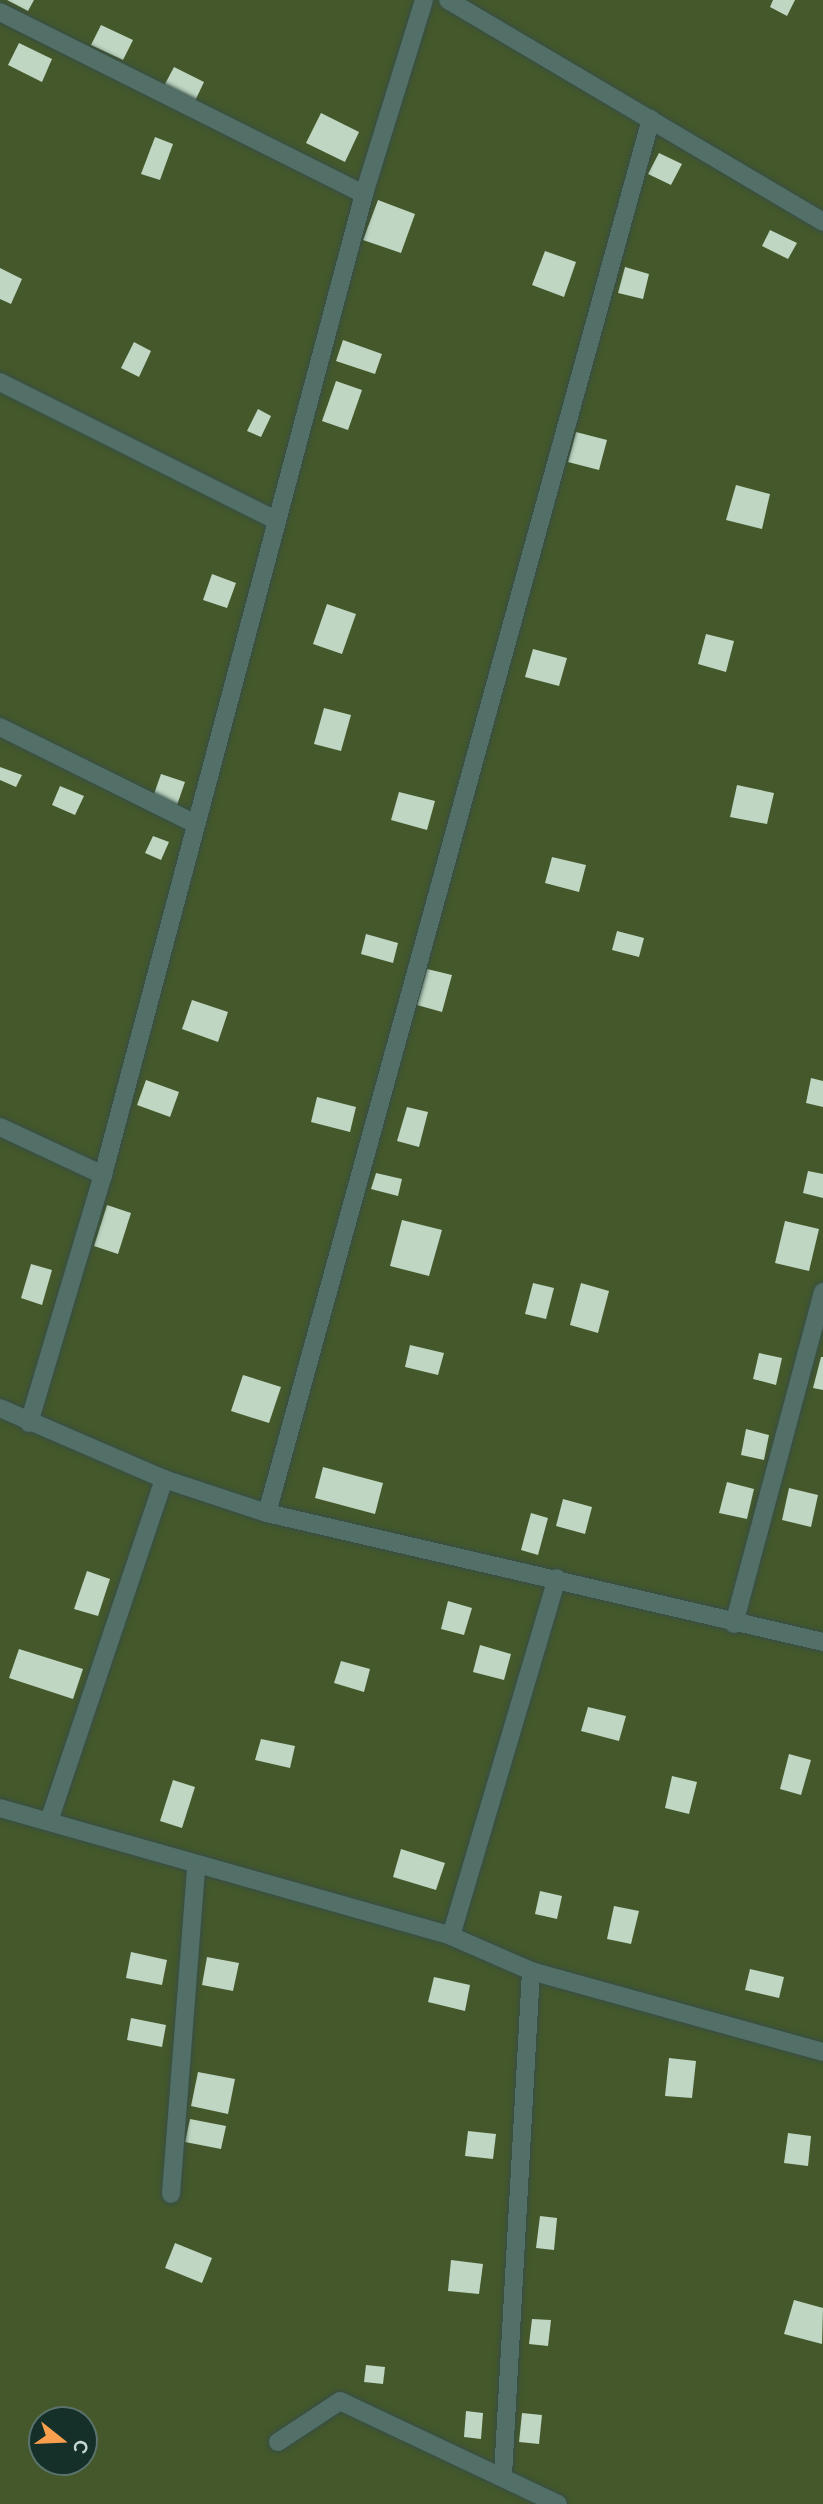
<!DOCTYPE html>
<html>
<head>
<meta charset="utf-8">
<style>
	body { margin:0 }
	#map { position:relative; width:823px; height:2504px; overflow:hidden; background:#143028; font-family:Raleway,sans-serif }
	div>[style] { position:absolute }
	.green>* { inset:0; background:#44582b }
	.building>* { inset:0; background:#bed6c2 }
	.roads { filter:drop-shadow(0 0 2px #374d47) drop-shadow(0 0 2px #374d47) }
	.minor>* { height:18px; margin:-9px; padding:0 9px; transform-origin:9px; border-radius:9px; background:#527067 }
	span { translate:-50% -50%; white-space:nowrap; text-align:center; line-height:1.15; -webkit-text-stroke:7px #143028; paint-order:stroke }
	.north { position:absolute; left:28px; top:2406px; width:70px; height:70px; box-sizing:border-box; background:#143028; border:2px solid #5b726c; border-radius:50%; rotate:108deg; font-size:19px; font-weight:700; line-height:28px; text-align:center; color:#c6d6d1 }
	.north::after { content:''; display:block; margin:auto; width:24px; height:32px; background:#fa9f4e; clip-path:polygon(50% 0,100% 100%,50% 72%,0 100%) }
</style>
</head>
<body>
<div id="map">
	<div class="green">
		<i style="clip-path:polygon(evenodd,0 0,823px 0,823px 2504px,0 2504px,0 0,42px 2420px,84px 2420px,84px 2462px,42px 2462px,42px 2420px)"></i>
	</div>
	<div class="building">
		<i style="clip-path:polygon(7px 0,34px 0,28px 11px)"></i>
		<i style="clip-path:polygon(773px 0,795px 0,787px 16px,770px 7px)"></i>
		<i style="clip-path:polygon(101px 25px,133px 40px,123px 60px,91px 45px)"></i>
		<i style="clip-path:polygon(19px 43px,52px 59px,42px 82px,8px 65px)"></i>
		<i style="clip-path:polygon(174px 67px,204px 82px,195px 101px,164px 86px)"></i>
		<i style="clip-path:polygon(321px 113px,359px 132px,345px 162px,306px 143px)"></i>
		<i style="clip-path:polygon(155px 137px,173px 144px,160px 180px,141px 174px)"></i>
		<i style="clip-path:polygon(659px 153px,682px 164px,671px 185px,648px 174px)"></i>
		<i style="clip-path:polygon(378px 200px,415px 214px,401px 253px,363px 240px)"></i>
		<i style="clip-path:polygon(770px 230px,797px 243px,788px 259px,762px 246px)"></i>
		<i style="clip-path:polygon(545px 251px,576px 262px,564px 297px,532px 285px)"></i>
		<i style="clip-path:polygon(625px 267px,649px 274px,643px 299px,618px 293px)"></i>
		<i style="clip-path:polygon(0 268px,22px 279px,11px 304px,0 299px)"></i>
		<i style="clip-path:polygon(343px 340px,382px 354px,375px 374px,336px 361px)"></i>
		<i style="clip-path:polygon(134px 342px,151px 351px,139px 377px,121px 368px)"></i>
		<i style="clip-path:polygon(336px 381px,362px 390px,348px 430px,322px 421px)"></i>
		<i style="clip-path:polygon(258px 409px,271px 416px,261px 437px,247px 431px)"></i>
		<i style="clip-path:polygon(576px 432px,607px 440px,599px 470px,568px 462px)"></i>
		<i style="clip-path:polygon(736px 485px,770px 494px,762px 529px,726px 520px)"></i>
		<i style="clip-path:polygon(212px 574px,236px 583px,227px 608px,203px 600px)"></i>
		<i style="clip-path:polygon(327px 604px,356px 614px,342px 654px,313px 644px)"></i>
		<i style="clip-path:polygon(706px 634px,734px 641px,726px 672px,698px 664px)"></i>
		<i style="clip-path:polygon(533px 649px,567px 658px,559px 686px,525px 677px)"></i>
		<i style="clip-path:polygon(324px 708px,351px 715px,341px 751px,314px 744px)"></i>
		<i style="clip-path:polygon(0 767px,22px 775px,16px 787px,0 780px)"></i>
		<i style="clip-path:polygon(161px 774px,185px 782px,177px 805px,153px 797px)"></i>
		<i style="clip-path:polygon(737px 785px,774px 793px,767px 824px,730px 817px)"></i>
		<i style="clip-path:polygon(60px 786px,84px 796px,75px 815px,52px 805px)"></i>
		<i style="clip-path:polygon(399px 792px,435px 801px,427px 830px,391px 820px)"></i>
		<i style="clip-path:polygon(153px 836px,169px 842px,161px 860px,145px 853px)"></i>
		<i style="clip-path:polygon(552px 857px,586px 865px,579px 892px,545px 883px)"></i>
		<i style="clip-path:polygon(617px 931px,644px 938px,639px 957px,612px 950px)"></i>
		<i style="clip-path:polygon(366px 934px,398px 943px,393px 963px,361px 954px)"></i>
		<i style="clip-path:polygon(427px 969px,452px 975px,442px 1012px,417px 1005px)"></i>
		<i style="clip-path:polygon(192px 1000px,228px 1012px,218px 1042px,182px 1029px)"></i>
		<i style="clip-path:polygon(811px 1078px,823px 1081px,823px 1107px,806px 1103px)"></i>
		<i style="clip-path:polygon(146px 1080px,179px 1092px,170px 1117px,137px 1105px)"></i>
		<i style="clip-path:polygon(317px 1097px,356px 1107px,350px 1132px,311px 1122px)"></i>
		<i style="clip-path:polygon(407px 1107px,428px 1112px,419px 1147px,397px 1141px)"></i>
		<i style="clip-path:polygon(808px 1171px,823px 1174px,823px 1198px,803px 1193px)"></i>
		<i style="clip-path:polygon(376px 1173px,402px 1179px,398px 1196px,371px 1189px)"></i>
		<i style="clip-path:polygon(107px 1205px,131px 1213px,118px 1254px,94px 1246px)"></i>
		<i style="clip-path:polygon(402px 1220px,442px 1230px,429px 1276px,390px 1266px)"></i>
		<i style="clip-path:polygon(785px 1221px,819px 1229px,809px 1271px,775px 1263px)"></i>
		<i style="clip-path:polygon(31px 1264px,52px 1270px,42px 1305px,21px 1298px)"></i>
		<i style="clip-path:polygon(533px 1283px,554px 1288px,546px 1319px,525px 1314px)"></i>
		<i style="clip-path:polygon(581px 1283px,609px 1291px,598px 1333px,570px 1325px)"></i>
		<i style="clip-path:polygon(410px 1345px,444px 1353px,438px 1375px,405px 1367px)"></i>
		<i style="clip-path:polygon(759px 1353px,782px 1358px,776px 1385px,753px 1379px)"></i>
		<i style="clip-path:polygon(821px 1357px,823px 1357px,823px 1390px,813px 1388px)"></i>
		<i style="clip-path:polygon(243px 1375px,281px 1387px,269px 1423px,231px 1411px)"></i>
		<i style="clip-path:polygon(746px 1429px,769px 1435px,764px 1460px,741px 1455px)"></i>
		<i style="clip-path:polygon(323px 1467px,383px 1483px,375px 1514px,315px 1498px)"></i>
		<i style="clip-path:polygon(727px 1482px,754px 1489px,747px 1519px,719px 1513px)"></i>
		<i style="clip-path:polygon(789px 1488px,818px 1495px,811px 1527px,782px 1520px)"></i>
		<i style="clip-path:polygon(563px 1499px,592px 1507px,585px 1534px,556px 1526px)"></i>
		<i style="clip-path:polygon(531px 1513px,548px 1518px,538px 1555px,521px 1550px)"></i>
		<i style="clip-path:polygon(87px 1571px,110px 1579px,98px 1616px,74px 1609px)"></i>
		<i style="clip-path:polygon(448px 1601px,472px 1608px,464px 1635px,441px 1629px)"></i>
		<i style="clip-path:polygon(480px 1645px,511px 1654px,504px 1680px,473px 1672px)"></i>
		<i style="clip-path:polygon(19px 1649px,83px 1669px,73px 1699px,9px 1678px)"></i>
		<i style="clip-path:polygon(341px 1661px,370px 1669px,364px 1692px,334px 1683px)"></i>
		<i style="clip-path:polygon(588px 1707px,626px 1716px,619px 1741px,581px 1731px)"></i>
		<i style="clip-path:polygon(261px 1739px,295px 1746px,290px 1768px,255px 1760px)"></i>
		<i style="clip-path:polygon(789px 1754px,811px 1760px,801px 1795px,780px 1789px)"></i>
		<i style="clip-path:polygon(672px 1776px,697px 1782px,689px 1814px,665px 1808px)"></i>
		<i style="clip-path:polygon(173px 1780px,195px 1787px,182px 1828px,160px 1821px)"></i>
		<i style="clip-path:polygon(401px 1849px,445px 1863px,436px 1890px,393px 1877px)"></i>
		<i style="clip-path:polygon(540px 1891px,562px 1896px,557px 1919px,535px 1914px)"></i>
		<i style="clip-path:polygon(614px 1906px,639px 1911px,631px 1944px,607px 1939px)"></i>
		<i style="clip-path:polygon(131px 1952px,167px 1960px,162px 1985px,126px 1978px)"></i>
		<i style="clip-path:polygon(207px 1957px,239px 1963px,233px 1991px,202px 1985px)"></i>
		<i style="clip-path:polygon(750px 1969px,784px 1977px,779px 1998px,745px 1990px)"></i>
		<i style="clip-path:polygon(434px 1977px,470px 1985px,465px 2011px,428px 2002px)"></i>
		<i style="clip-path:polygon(131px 2018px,166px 2025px,162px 2047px,127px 2040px)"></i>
		<i style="clip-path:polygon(669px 2058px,696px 2061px,692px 2098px,665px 2096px)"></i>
		<i style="clip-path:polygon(198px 2072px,235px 2079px,228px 2114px,191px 2106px)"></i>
		<i style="clip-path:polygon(190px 2119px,226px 2126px,221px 2149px,185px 2142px)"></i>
		<i style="clip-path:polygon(468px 2131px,496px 2134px,493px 2159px,465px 2156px)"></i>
		<i style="clip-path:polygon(788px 2133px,811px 2136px,808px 2166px,784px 2163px)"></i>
		<i style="clip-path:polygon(540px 2216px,557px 2218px,554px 2250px,536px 2248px)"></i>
		<i style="clip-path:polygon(175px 2243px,212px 2258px,202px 2283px,165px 2268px)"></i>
		<i style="clip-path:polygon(451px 2260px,483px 2264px,479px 2294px,448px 2291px)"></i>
		<i style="clip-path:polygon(794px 2300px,823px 2308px,822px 2344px,784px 2334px)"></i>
		<i style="clip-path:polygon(532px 2319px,551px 2320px,548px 2346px,529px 2344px)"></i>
		<i style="clip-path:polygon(366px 2365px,385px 2367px,383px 2384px,364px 2382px)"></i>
		<i style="clip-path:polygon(466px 2411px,483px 2413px,481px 2439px,464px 2437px)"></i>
		<i style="clip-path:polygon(522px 2413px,542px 2415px,539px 2444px,519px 2442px)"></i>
	</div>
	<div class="roads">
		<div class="minor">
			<i style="left:448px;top:0;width:436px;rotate:30.6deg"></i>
			<i style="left:0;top:12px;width:407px;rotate:26.6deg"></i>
			<i style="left:0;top:382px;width:310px;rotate:26.6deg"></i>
			<i style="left:0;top:727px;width:218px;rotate:26.4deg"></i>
			<i style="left:0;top:1127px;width:114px;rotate:25deg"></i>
			<i style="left:0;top:1408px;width:179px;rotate:23.4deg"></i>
			<i style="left:164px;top:1479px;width:108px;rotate:18.3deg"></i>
			<i style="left:267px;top:1513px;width:571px;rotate:13.06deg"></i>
			<i style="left:29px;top:1423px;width:259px;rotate:-73.4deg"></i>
			<i style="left:103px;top:1175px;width:1015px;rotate:-75.1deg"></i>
			<i style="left:364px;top:194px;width:203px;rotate:-72.8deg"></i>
			<i style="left:267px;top:1513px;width:1446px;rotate:-74.6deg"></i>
			<i style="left:734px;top:1624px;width:344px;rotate:-75deg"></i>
			<i style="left:0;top:1808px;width:469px;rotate:15.8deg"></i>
			<i style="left:451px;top:1936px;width:87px;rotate:23.6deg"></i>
			<i style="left:531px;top:1971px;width:303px;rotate:15.5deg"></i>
			<i style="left:49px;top:1821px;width:361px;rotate:-71.4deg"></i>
			<i style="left:451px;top:1936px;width:373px;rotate:-73.5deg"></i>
			<i style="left:171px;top:2194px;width:328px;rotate:-85.6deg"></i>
			<i style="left:278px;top:2442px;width:74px;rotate:-33.5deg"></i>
			<i style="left:340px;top:2401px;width:241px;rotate:25.3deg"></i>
			<i style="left:503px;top:2475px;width:505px;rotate:-86.82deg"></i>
		</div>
	</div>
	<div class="north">С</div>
</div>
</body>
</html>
